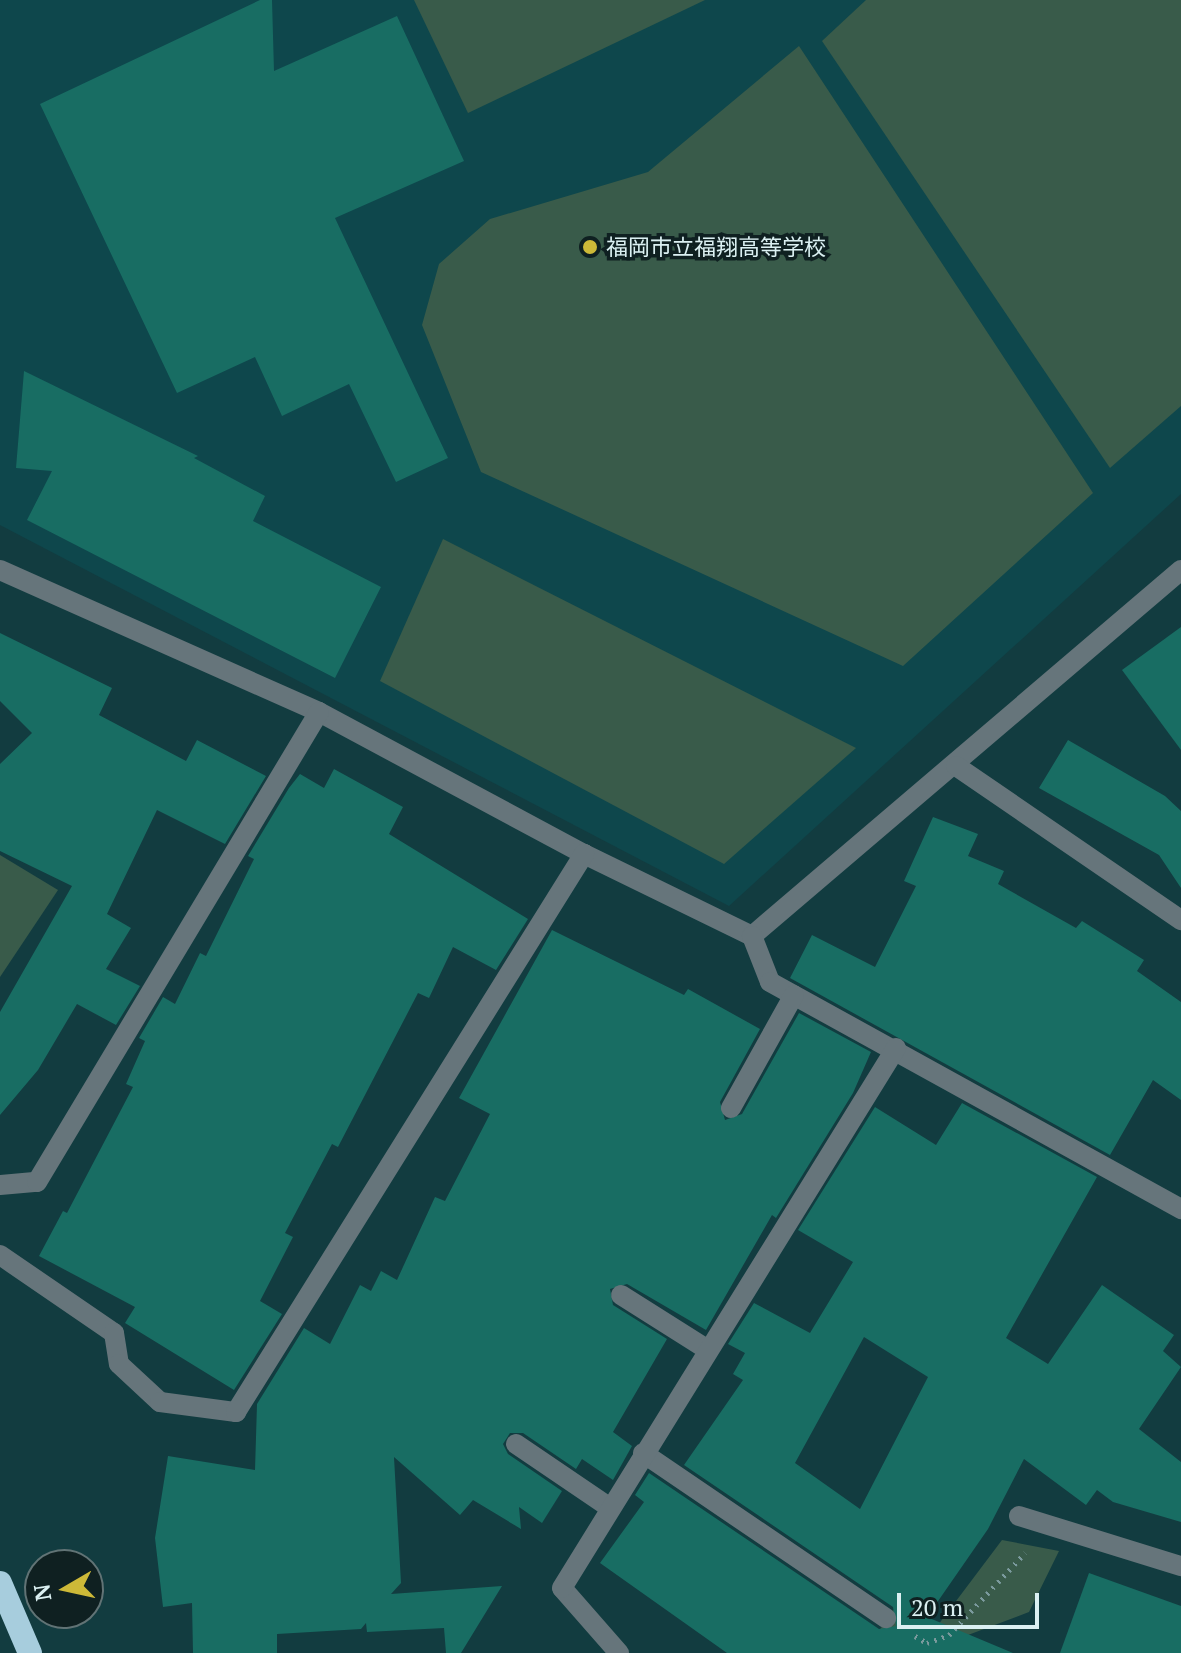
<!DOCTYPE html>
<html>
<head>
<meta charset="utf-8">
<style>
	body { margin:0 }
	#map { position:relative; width:1181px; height:1653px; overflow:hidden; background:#123c40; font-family:"PT Serif","Noto Sans JP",serif }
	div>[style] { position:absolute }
	.built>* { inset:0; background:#0e474c }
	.green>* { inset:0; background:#395b4a }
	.building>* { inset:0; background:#186d63 }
	.path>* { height:5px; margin-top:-2.5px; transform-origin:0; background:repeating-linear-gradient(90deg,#7b9a9d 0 2px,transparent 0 8px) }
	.street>* { height:20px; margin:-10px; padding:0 10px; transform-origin:10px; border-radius:10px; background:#66757b }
	.highway>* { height:24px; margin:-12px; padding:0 12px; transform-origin:12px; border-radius:12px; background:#a7cddd }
	.dots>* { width:22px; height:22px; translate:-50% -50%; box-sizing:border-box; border:4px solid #0f2021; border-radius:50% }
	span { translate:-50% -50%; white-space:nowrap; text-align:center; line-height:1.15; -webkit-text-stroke:7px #0f2021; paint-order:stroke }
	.poi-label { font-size:22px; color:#dbf0f2 }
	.left { translate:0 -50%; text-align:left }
	.north { position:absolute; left:24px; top:1549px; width:80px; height:80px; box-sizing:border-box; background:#0f2021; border:2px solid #617375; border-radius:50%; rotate:261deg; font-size:22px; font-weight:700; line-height:32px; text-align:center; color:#dbf0f2 }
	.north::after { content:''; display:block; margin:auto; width:28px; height:36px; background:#cdb938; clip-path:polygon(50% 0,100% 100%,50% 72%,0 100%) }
	.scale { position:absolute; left:897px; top:1593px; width:142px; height:36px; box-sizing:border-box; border:4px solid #dbf0f2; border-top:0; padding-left:10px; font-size:24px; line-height:28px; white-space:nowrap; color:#dbf0f2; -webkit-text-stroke:6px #0f2021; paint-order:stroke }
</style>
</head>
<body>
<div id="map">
	<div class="built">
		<i style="clip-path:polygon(0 0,1181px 0,1181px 494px,729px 906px,0 525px)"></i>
	</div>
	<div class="green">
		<i style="clip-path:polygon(414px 0,705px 0,468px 113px)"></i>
		<i style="clip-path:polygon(866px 0,1181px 0,1181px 406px,1110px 468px,822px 41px)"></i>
		<i style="clip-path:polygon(799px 46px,1093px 493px,903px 666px,481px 472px,422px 325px,439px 264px,490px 219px,648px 172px)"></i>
		<i style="clip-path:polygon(443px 539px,856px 748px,724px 864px,380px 681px)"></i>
		<i style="clip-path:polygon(0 855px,58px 890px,0 977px)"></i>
		<i style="clip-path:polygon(1002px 1540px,1059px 1551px,1029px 1612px,968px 1635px,879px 1631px,893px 1610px,926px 1633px,935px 1629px)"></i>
	</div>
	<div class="building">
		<i style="clip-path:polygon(260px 0,272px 0,274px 71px,397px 16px,464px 161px,335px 218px,448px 458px,396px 482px,349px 384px,282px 416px,255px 357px,177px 393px,40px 104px)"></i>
		<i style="clip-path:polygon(24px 371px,198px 456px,194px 458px,265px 496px,253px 521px,381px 587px,335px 678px,27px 520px,52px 471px,16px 468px)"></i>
		<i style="clip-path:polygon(1181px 627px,1181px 750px,1122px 670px)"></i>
		<i style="clip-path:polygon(0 633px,112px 688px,99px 715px,186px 761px,197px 740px,266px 776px,225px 844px,157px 810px,107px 914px,131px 928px,106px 969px,140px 986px,116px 1025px,77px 1004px,38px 1070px,0 1115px,0 1012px,72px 886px,0 851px,0 764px,32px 733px,0 701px)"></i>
		<i style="clip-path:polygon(1068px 740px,1165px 796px,1181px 811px,1181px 888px,1159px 855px,1039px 788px)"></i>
		<i style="clip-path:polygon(334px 769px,403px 807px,389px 834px,528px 919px,496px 970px,453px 947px,429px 998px,418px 993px,338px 1147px,332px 1144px,285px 1233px,293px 1237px,260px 1301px,282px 1314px,234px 1390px,125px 1323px,135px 1307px,39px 1256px,63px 1211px,67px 1213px,133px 1087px,126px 1084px,145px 1041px,139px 1038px,163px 997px,175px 1004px,200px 953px,206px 956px,254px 859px,248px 856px,289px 788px,300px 774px,324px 788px)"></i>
		<i style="clip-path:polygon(933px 817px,978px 834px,968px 856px,1004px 871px,998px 884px,1076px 928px,1082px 921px,1144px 960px,1137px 971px,1181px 1002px,1181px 1100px,1153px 1080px,1110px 1155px,790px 978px,812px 935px,875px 967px,916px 886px,904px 881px)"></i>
		<i style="clip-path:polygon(552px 930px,684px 995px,688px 989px,760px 1029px,720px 1102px,725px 1120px,742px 1114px,799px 1013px,871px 1052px,853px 1093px,776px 1218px,772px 1215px,706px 1330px,627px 1284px,610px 1289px,613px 1305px,667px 1339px,613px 1432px,632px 1446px,613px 1480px,582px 1459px,576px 1469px,523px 1433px,510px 1433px,503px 1444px,508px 1454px,562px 1491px,542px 1523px,519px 1507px,521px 1529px,473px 1500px,460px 1515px,394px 1457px,401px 1583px,391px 1594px,502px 1586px,461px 1653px,446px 1653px,444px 1628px,367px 1632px,366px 1623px,361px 1629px,277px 1634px,277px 1653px,193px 1653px,192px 1603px,163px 1607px,155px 1538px,168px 1456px,255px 1470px,257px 1404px,304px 1328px,330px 1344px,360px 1285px,371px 1291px,381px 1271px,397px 1280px,435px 1197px,445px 1201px,490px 1114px,459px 1098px)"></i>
		<i style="clip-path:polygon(evenodd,962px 1103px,1097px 1177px,1006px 1338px,1048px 1364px,1102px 1285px,1174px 1335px,1163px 1351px,1181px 1367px,1139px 1429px,1181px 1462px,1181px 1522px,1113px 1502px,1097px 1490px,1086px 1505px,1024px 1459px,988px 1529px,927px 1617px,1013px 1653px,727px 1653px,600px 1563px,644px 1502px,635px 1495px,649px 1473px,879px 1629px,896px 1626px,893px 1607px,684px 1465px,743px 1380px,733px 1374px,745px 1353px,728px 1344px,754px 1303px,810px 1333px,853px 1262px,798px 1230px,875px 1107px,936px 1145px,962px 1103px,864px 1337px,928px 1377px,860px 1509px,795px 1463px,864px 1337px)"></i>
		<i style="clip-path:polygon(1089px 1573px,1181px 1606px,1181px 1653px,1060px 1653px)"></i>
	</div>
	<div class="path">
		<i style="left:915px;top:1636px;width:14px;rotate:30deg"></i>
		<i style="left:927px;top:1643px;width:23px;rotate:-20deg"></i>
		<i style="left:949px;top:1635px;width:112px;rotate:-47.2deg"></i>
	</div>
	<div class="street">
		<i style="left:0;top:570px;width:349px;rotate:24deg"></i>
		<i style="left:319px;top:712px;width:301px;rotate:28.2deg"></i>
		<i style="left:584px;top:854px;width:187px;rotate:26deg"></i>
		<i style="left:752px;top:936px;width:564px;rotate:-40.47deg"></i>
		<i style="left:956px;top:766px;width:273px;rotate:34.4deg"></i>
		<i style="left:752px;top:936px;width:49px;rotate:68.6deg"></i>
		<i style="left:770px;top:982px;width:470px;rotate:28.9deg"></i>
		<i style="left:731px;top:1108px;width:129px;rotate:-60.9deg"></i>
		<i style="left:0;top:1185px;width:37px;rotate:-5deg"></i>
		<i style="left:37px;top:1182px;width:548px;rotate:-59.04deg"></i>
		<i style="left:0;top:1255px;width:138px;rotate:34.4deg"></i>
		<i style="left:114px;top:1333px;width:31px;rotate:81deg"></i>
		<i style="left:119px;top:1364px;width:56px;rotate:42.8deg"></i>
		<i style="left:160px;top:1402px;width:77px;rotate:7.5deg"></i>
		<i style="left:236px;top:1412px;width:658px;rotate:-58.05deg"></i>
		<i style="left:621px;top:1295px;width:103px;rotate:32.3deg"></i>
		<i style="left:516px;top:1444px;width:114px;rotate:34.2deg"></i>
		<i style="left:643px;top:1453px;width:294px;rotate:34.2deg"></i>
		<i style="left:1019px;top:1516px;width:170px;rotate:17.2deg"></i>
		<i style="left:619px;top:1653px;width:86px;rotate:-131.2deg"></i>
		<i style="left:562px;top:1588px;width:635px;rotate:-58.26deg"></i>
	</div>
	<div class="highway">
		<i style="left:0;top:1583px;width:76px;rotate:66.8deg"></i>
	</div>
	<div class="dots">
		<i style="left:590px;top:247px;background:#cdb938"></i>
	</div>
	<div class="poi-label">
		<span class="left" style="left:606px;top:247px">福岡市立福翔高等学校</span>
	</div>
	<div class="north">N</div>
	<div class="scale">20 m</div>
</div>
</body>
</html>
